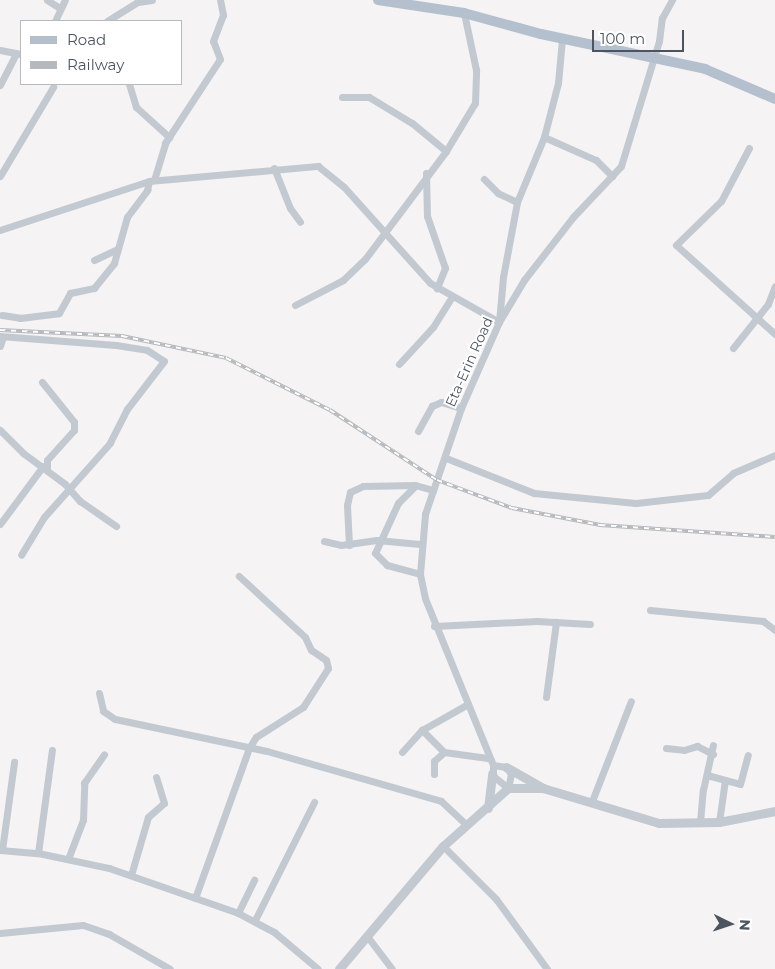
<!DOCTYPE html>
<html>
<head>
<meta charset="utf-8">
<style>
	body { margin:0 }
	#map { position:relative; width:775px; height:969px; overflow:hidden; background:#f5f3f3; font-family:Montserrat,sans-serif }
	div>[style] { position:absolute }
	.minor>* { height:7px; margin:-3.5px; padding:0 3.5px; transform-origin:3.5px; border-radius:3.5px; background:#c2c9d0 }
	.tertiary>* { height:9px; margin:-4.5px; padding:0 4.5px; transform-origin:4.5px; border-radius:4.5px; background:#c2c9d0 }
	.primary>* { height:10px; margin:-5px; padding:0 5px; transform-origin:5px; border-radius:5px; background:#b5c0ce }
	.rail>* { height:4px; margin-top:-2px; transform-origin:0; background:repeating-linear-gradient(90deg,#fff 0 5.5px,#b5b8bc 0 11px); box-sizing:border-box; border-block:1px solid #b5b8bc }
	span { translate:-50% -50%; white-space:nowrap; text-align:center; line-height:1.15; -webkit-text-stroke:4px #fff; paint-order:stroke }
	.street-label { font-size:14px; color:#4c555f }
	.legend { position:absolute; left:20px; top:20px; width:162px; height:65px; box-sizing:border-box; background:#fff; border:1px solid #b7bbbf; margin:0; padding:6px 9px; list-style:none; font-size:15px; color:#4c555f }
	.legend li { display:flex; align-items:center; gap:10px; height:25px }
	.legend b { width:25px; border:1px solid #b7bbbf }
	.north { position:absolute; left:705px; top:899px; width:50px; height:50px; -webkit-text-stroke:4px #fff; paint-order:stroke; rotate:94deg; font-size:14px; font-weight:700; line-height:20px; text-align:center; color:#4c555f }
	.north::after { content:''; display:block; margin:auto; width:18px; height:22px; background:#4c555f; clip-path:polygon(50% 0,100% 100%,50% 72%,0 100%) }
	.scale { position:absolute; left:592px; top:30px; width:92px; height:22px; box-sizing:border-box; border:2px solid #4c555f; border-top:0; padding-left:6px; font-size:15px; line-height:18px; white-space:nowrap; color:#4c555f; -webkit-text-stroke:4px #fff; paint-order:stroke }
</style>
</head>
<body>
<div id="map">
	<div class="minor">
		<i style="left:47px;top:0;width:15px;rotate:32deg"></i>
		<i style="left:55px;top:21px;width:23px;rotate:-65deg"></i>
		<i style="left:107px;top:21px;width:36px;rotate:-32deg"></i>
		<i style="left:138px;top:2px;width:14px;rotate:-8deg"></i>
		<i style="left:0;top:50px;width:21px;rotate:11deg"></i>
		<i style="left:129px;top:84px;width:24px;rotate:73deg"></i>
		<i style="left:136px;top:107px;width:45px;rotate:42.3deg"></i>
		<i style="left:0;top:85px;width:33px;rotate:-63deg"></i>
		<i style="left:342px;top:97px;width:27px"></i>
		<i style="left:369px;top:97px;width:50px;rotate:31.2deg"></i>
		<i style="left:412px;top:123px;width:44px;rotate:39.5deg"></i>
		<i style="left:544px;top:137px;width:57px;rotate:23.9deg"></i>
		<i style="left:596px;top:160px;width:23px;rotate:45deg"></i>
		<i style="left:749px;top:148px;width:60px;rotate:117.8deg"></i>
		<i style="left:721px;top:201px;width:63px;rotate:135.6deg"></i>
		<i style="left:676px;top:245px;width:133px;rotate:42deg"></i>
		<i style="left:274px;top:168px;width:43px;rotate:68.2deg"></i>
		<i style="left:290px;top:208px;width:17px;rotate:54deg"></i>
		<i style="left:426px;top:173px;width:43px;rotate:88.7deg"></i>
		<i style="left:427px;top:216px;width:55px;rotate:70.9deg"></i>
		<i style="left:445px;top:268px;width:22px;rotate:112deg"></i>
		<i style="left:0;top:176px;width:104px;rotate:-59.2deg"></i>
		<i style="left:154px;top:180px;width:39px;rotate:-73deg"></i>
		<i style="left:165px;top:143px;width:100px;rotate:-56.8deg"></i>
		<i style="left:220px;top:59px;width:19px;rotate:-111deg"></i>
		<i style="left:213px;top:41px;width:28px;rotate:-69deg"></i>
		<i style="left:223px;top:15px;width:15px;rotate:-101deg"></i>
		<i style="left:517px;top:202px;width:70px;rotate:-67.4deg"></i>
		<i style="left:544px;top:137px;width:56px;rotate:-75.5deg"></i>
		<i style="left:558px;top:83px;width:44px;rotate:-84.8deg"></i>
		<i style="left:0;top:230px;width:157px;rotate:-18.2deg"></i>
		<i style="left:149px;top:181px;width:170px;rotate:-5.1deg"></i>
		<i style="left:318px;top:166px;width:33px;rotate:39deg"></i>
		<i style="left:344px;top:187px;width:129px;rotate:48.1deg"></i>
		<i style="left:430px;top:283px;width:79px;rotate:29.5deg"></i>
		<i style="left:499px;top:322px;width:45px;rotate:-84.9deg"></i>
		<i style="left:503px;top:277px;width:76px;rotate:-79.4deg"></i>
		<i style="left:517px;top:202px;width:21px;rotate:-155deg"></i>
		<i style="left:498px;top:193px;width:20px;rotate:-135deg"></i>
		<i style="left:94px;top:260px;width:26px;rotate:-25deg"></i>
		<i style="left:295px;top:305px;width:54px;rotate:-27.5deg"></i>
		<i style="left:343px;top:280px;width:30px;rotate:-44deg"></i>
		<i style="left:365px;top:259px;width:135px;rotate:-53.1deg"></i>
		<i style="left:446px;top:151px;width:56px;rotate:-58.9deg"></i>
		<i style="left:475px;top:103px;width:33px;rotate:-88deg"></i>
		<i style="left:476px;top:70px;width:58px;rotate:-101.9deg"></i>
		<i style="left:2px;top:315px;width:18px;rotate:9deg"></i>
		<i style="left:20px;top:318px;width:39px;rotate:-7deg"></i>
		<i style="left:59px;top:313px;width:23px;rotate:-61deg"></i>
		<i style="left:70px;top:293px;width:25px;rotate:-12deg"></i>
		<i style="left:94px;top:288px;width:32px;rotate:-51deg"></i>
		<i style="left:114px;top:263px;width:48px;rotate:-74.2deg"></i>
		<i style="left:127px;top:217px;width:34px;rotate:-53deg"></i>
		<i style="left:147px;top:190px;width:9px;rotate:-77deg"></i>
		<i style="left:0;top:336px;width:116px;rotate:4.4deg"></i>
		<i style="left:116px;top:345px;width:31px;rotate:9deg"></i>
		<i style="left:147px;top:350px;width:20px;rotate:33deg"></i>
		<i style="left:164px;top:361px;width:61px;rotate:127.6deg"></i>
		<i style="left:127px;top:409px;width:38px;rotate:117deg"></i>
		<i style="left:110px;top:443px;width:99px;rotate:131.7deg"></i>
		<i style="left:44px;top:517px;width:44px;rotate:121.2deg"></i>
		<i style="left:0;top:346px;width:9px;rotate:-72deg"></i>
		<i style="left:733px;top:348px;width:56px;rotate:-51.5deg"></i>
		<i style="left:768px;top:304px;width:19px;rotate:-69deg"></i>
		<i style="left:399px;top:364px;width:50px;rotate:-47.4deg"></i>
		<i style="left:433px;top:327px;width:36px;rotate:-58deg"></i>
		<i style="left:42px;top:382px;width:51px;rotate:51.3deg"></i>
		<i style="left:74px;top:422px;width:8px;rotate:90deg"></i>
		<i style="left:74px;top:430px;width:40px;rotate:132deg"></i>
		<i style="left:47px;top:460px;width:9px;rotate:90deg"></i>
		<i style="left:0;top:430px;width:33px;rotate:45deg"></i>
		<i style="left:23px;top:453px;width:52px;rotate:36.4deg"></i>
		<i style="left:65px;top:484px;width:23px;rotate:49deg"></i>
		<i style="left:80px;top:501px;width:44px;rotate:34.8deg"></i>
		<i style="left:418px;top:431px;width:29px;rotate:-61deg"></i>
		<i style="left:432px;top:406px;width:10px;rotate:-24deg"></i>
		<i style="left:441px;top:402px;width:21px;rotate:17deg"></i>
		<i style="left:446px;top:458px;width:95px;rotate:21.7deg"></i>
		<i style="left:534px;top:493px;width:102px;rotate:5.6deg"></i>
		<i style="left:636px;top:503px;width:72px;rotate:-6.3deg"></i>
		<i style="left:708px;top:495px;width:33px;rotate:-41deg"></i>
		<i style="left:733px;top:473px;width:46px;rotate:-23.2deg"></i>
		<i style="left:415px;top:486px;width:24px;rotate:135deg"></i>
		<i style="left:398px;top:503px;width:55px;rotate:114.7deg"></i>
		<i style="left:375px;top:553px;width:17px;rotate:45deg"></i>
		<i style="left:387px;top:565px;width:34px;rotate:15deg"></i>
		<i style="left:0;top:524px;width:72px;rotate:-53.4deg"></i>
		<i style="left:324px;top:541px;width:17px;rotate:13deg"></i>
		<i style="left:341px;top:545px;width:36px;rotate:-8deg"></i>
		<i style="left:377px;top:540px;width:43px;rotate:5.3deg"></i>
		<i style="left:349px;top:545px;width:40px;rotate:-92.9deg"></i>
		<i style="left:347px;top:505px;width:13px;rotate:-77deg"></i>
		<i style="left:350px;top:492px;width:14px;rotate:-25deg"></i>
		<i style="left:363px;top:486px;width:52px;rotate:-1.1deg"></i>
		<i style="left:415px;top:485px;width:19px;rotate:16deg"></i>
		<i style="left:650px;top:610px;width:114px;rotate:5.6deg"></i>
		<i style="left:763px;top:621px;width:15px;rotate:37deg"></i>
		<i style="left:434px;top:626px;width:103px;rotate:-2.8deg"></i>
		<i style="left:537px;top:621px;width:53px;rotate:3.2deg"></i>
		<i style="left:99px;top:693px;width:18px;rotate:77deg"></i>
		<i style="left:103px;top:711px;width:14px;rotate:34deg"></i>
		<i style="left:115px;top:719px;width:155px;rotate:11.9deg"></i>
		<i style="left:267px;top:751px;width:181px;rotate:16deg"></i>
		<i style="left:441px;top:801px;width:34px;rotate:43deg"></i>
		<i style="left:546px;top:697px;width:76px;rotate:-82.4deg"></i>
		<i style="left:422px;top:730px;width:31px;rotate:45deg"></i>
		<i style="left:444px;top:752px;width:44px;rotate:7.8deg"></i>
		<i style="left:666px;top:748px;width:18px;rotate:6deg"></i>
		<i style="left:684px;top:750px;width:14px;rotate:-17deg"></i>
		<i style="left:697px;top:746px;width:18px;rotate:27deg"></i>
		<i style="left:402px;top:752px;width:30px;rotate:-48deg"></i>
		<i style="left:422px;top:730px;width:53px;rotate:-29.5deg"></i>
		<i style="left:493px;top:765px;width:180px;rotate:-112.2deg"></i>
		<i style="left:425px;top:598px;width:25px;rotate:-102deg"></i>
		<i style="left:420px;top:574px;width:60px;rotate:-85.2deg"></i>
		<i style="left:425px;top:514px;width:112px;rotate:-71.2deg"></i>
		<i style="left:461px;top:408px;width:94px;rotate:-66.2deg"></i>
		<i style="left:499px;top:322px;width:49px;rotate:-59.2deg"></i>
		<i style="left:524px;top:280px;width:80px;rotate:-52.1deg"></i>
		<i style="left:573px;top:217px;width:70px;rotate:-46.7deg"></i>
		<i style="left:621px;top:166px;width:131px;rotate:-73.1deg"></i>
		<i style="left:659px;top:41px;width:23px;rotate:-83deg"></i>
		<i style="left:662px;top:18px;width:21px;rotate:-61deg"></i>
		<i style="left:493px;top:765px;width:13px;rotate:9deg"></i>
		<i style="left:506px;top:767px;width:9px;rotate:54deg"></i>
		<i style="left:511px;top:774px;width:14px;rotate:102deg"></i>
		<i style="left:508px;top:788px;width:19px;rotate:-141deg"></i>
		<i style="left:493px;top:776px;width:11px;rotate:-90deg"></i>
		<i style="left:434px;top:774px;width:13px;rotate:-90deg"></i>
		<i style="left:434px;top:761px;width:13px;rotate:-42deg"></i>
		<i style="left:707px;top:775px;width:34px;rotate:15deg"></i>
		<i style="left:740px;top:784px;width:30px;rotate:-75deg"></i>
		<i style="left:592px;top:801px;width:107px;rotate:-68.7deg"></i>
		<i style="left:700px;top:822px;width:32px;rotate:-85deg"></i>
		<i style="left:703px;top:790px;width:46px;rotate:-77.5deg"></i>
		<i style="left:719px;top:822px;width:42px;rotate:-81.9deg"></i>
		<i style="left:443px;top:846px;width:75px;rotate:45deg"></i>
		<i style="left:496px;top:899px;width:87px;rotate:53.9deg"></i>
		<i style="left:0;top:850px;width:38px;rotate:5deg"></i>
		<i style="left:38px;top:853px;width:73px;rotate:11.9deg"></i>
		<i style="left:109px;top:868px;width:137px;rotate:19.2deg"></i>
		<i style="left:238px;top:913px;width:41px;rotate:27.8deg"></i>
		<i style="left:274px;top:932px;width:57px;rotate:40.1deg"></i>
		<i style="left:2px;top:850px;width:89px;rotate:-82.2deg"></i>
		<i style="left:38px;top:853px;width:104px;rotate:-82.3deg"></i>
		<i style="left:68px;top:859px;width:42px;rotate:-69deg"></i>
		<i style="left:83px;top:820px;width:37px;rotate:-88deg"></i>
		<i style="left:84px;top:783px;width:35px;rotate:-55deg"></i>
		<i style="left:131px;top:875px;width:60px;rotate:-73.7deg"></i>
		<i style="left:148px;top:817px;width:21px;rotate:-41deg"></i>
		<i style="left:164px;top:803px;width:27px;rotate:-107deg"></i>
		<i style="left:195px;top:898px;width:159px;rotate:-70.2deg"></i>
		<i style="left:249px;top:748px;width:13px;rotate:-58deg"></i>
		<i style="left:256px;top:737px;width:56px;rotate:-32.6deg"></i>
		<i style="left:303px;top:707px;width:46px;rotate:-57.3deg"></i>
		<i style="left:328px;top:668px;width:8px;rotate:-104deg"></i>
		<i style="left:326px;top:660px;width:18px;rotate:-146deg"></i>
		<i style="left:311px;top:650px;width:14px;rotate:-115deg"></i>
		<i style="left:305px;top:637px;width:90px;rotate:-137.3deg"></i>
		<i style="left:238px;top:913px;width:37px;rotate:-64deg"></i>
		<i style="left:255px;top:920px;width:132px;rotate:-63.4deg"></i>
		<i style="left:0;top:933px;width:83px;rotate:-5.5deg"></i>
		<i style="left:83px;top:925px;width:28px;rotate:19deg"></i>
		<i style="left:109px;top:934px;width:70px;rotate:29.8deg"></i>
		<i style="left:367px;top:936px;width:41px;rotate:52.9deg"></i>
	</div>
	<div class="tertiary">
		<i style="left:506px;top:767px;width:43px;rotate:29.6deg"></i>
		<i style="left:488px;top:808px;width:35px;rotate:-83deg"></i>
		<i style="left:339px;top:969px;width:161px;rotate:-49.8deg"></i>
		<i style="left:443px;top:846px;width:87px;rotate:-41.7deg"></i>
		<i style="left:508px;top:788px;width:35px"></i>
		<i style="left:543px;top:788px;width:121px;rotate:16.8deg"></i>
		<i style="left:659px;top:823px;width:60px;rotate:-1deg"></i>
		<i style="left:719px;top:822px;width:57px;rotate:-11.1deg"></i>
	</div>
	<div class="primary">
		<i style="left:378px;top:0;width:87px;rotate:8.6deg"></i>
		<i style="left:464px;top:13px;width:80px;rotate:15.3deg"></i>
		<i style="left:541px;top:34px;width:168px;rotate:12deg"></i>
		<i style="left:705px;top:69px;width:76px;rotate:23.2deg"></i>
	</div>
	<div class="rail">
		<i style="left:0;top:330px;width:122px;rotate:2.8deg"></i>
		<i style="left:122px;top:336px;width:106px;rotate:11.9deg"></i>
		<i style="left:226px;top:358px;width:116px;rotate:26.6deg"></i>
		<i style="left:330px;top:410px;width:128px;rotate:33.2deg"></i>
		<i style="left:437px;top:480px;width:80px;rotate:20.5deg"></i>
		<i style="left:512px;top:508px;width:90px;rotate:10.9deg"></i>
		<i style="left:600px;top:525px;width:175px;rotate:3.9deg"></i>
	</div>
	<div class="street-label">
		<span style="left:469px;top:362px;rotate:-66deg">Eta-Erin Road</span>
	</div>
	<ul class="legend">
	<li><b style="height:6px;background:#b5c0ce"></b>Road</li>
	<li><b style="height:6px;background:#b5b8bc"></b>Railway</li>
	</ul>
	<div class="north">N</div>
	<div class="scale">100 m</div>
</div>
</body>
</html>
